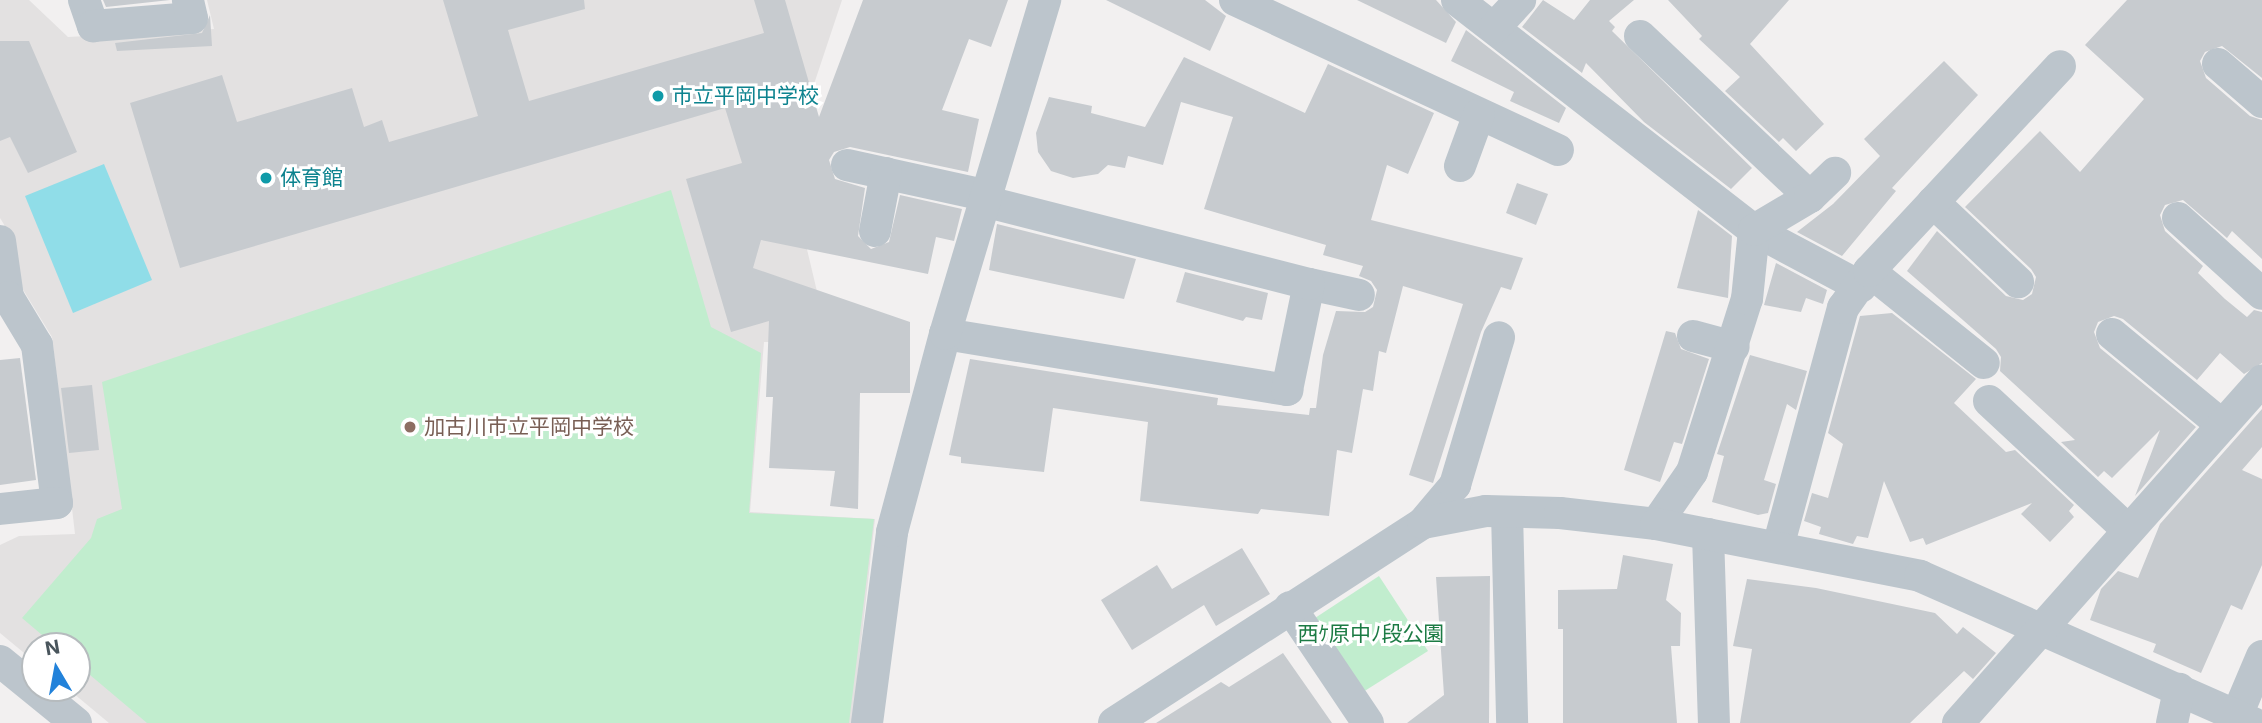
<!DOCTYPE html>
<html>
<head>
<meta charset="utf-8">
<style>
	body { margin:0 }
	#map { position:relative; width:2262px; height:723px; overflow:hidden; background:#f2f0f0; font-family:Inter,"Noto Sans JP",sans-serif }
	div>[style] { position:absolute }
	.education>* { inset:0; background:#e3e1e1 }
	.green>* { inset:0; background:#c1edce }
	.water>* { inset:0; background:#90dde8 }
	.building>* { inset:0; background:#c7cbcf }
	.street>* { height:32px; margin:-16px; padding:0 16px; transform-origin:16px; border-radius:16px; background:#bcc5cc }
	.dots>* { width:19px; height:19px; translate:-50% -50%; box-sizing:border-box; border:4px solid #fff; border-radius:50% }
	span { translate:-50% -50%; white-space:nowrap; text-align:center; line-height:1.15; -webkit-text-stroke:6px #fff; paint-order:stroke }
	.culture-label { font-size:21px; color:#0d838f }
	.left { translate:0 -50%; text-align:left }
	.education-label { font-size:21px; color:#785e54 }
	.park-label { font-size:21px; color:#1c7b44 }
	.north { position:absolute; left:21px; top:632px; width:70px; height:70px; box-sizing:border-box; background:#fff; border:2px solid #b6bbbe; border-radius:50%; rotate:350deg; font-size:19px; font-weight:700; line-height:28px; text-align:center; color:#49555c }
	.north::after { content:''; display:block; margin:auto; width:24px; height:32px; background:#2282da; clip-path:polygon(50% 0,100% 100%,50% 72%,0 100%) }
</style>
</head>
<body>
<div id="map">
	<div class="education">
		<i style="clip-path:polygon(0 0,29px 0,68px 37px,214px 29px,207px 0,842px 0,787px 165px,829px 342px,764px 342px,750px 512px,875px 519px,852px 723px,109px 723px,67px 688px,77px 688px,77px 646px,35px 646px,35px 662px,0 633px,0 545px,19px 536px,75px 534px,52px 337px,19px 283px,13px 239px,0 218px)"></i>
	</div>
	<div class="green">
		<i style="clip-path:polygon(671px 190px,711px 327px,761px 353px,749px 513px,874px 519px,849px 723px,147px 723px,77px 664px,77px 646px,55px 646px,22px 618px,91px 538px,97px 519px,122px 509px,102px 382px)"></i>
		<i style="clip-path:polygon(1379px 576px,1428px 651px,1363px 692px,1315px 618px)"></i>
	</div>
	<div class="water">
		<i style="clip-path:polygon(104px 164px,152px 280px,73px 313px,25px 196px)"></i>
	</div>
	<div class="building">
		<i style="clip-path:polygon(103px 0,170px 0,106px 7px)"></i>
		<i style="clip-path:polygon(443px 0,584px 0,585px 9px,508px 30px,529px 101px,764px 33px,754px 0,785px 0,819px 117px,863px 0,1008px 0,991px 47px,969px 39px,942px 110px,979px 119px,968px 172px,850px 147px,834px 152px,829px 160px,835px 179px,865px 188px,858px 236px,871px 249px,889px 242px,900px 195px,962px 209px,954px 241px,936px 237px,928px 274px,761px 240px,753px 268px,910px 322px,910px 393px,860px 393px,858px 509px,830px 506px,835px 471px,769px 468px,773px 397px,766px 397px,769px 321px,731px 332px,686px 179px,742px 163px,725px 108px,180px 268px,130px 103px,222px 75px,237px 122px,352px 88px,364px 127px,382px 120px,389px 142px,478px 116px)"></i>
		<i style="clip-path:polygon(1106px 0,1205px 0,1226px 16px,1210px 51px)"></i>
		<i style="clip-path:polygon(1357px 0,1436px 0,1456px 22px,1446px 43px)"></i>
		<i style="clip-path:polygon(1543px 0,1574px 20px,1590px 0,1634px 0,1609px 21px,1615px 27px,1612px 31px,1752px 168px,1731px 189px,1644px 122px,1586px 63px,1582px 73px,1522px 27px)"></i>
		<i style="clip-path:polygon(1668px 0,1789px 0,1750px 44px,1824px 124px,1796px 151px,1783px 138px,1779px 142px,1725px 91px,1740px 77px,1699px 39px,1702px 36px)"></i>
		<i style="clip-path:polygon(2127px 0,2262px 0,2262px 78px,2222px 46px,2205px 52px,2200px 61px,2206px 78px,2250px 116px,2262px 120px,2262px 259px,2232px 231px,2227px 238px,2183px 200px,2165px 205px,2160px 215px,2165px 231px,2203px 266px,2198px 273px,2225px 299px,2247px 317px,2254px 310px,2262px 312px,2262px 363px,2244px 374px,2220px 353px,2197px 380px,2123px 319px,2114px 316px,2098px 322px,2094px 332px,2100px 348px,2196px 427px,2135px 496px,2160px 430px,2112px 478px,2104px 471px,2098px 477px,2061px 442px,2075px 440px,2000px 371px,2001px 357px,1996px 349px,1907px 271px,1937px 231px,2006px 296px,2023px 300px,2032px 294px,2036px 277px,2031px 269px,1965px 207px,2040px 131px,2080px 172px,2144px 99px,2085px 45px)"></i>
		<i style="clip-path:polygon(210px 15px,212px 46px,117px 51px,115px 43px,202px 33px)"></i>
		<i style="clip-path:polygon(1466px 30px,1566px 108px,1559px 123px,1510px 101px,1514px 92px,1451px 61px)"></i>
		<i style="clip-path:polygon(0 41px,29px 41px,77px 152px,28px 173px,10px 137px,0 141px)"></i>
		<i style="clip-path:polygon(1184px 57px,1305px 113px,1328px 64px,1434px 113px,1408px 174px,1387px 165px,1371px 220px,1523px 258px,1511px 290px,1501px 287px,1481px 332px,1433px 483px,1409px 475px,1463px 304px,1403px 286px,1386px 353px,1379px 351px,1373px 391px,1363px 389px,1352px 453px,1337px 450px,1329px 516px,1261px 509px,1258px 514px,1140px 501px,1148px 422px,1053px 408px,1044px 472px,961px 463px,961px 457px,949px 455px,970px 359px,1218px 398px,1217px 405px,1309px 415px,1310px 408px,1316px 408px,1323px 355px,1336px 311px,1365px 312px,1373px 307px,1377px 290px,1371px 281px,1359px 276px,1363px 266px,1323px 255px,1326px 245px,1204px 209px,1233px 117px,1181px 102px,1163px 165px,1128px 156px,1125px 168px,1108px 165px,1098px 174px,1073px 178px,1051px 171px,1038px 152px,1036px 133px,1049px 97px,1092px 106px,1091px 113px,1145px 127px)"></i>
		<i style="clip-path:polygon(1944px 61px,1978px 95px,1892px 188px,1896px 191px,1842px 256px,1797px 232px,1833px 204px,1880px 156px,1864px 139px)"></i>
		<i style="clip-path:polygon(1517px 183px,1548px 194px,1536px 225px,1506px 213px)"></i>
		<i style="clip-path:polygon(1698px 210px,1732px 236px,1728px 298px,1677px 288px)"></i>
		<i style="clip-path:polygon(997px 224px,1136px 259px,1124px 299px,989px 270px)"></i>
		<i style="clip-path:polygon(1776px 263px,1827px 290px,1823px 304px,1806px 298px,1801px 312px,1764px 305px)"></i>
		<i style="clip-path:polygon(1185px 272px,1268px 293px,1262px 320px,1246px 317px,1243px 321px,1176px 302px)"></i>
		<i style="clip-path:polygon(1892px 313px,1976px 379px,1954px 403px,2006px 452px,2015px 450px,2074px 505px,2069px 511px,2074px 517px,2050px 542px,2021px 514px,2032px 503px,1926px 545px,1923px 538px,1910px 542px,1884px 481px,1868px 538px,1857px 536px,1853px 544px,1819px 534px,1821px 527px,1804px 521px,1812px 493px,1828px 498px,1843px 444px,1828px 433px,1860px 316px)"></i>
		<i style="clip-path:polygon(1666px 331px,1675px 333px,1681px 349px,1709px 359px,1682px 444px,1674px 442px,1660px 482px,1624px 470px)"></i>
		<i style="clip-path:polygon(1750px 355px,1807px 371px,1796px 410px,1787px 404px,1764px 480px,1776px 484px,1768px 513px,1758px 515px,1712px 502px,1724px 456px,1717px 454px)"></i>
		<i style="clip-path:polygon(20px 358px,36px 480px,0 485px,0 360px)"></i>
		<i style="clip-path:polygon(92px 385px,99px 450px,69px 453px,61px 388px)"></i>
		<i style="clip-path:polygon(2262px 409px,2262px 447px,2242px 470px,2262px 479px,2262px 565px,2242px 610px,2231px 605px,2201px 673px,2153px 652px,2156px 644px,2090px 620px,2101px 589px,2118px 571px,2138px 578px,2160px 524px)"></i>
		<i style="clip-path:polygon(1242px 548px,1270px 594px,1216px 626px,1204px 605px,1132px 650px,1101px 600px,1157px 565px,1172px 589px)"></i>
		<i style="clip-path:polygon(1623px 555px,1673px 564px,1666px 600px,1681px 613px,1680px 646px,1671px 646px,1677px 723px,1563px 723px,1563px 629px,1558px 629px,1558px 590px,1617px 589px)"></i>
		<i style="clip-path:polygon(1490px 576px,1489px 723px,1407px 723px,1444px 695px,1436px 577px)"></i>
		<i style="clip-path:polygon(1747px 579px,1816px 588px,1935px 613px,1957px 634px,1963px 627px,1996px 653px,1973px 679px,1964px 671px,1910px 723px,1740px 723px,1752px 649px,1733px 646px)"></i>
		<i style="clip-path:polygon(1283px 653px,1332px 723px,1156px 723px,1221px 682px,1229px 687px)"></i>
	</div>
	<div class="street">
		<i style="left:84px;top:0;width:28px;rotate:71deg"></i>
		<i style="left:93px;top:26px;width:99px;rotate:-4.6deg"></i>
		<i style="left:192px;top:18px;width:18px;rotate:-103deg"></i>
		<i style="left:1235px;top:0;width:356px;rotate:24.9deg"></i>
		<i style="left:1457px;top:0;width:376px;rotate:37.8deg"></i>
		<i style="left:1754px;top:230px;width:121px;rotate:28deg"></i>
		<i style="left:1495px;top:27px;width:37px;rotate:-47deg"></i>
		<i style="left:1640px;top:36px;width:234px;rotate:43.4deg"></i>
		<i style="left:2218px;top:64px;width:58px;rotate:40.8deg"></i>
		<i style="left:847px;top:165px;width:141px;rotate:12.3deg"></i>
		<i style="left:1460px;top:166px;width:55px;rotate:-69.9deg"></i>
		<i style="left:1933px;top:202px;width:117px;rotate:43.3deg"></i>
		<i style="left:2178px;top:218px;width:113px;rotate:42.1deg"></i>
		<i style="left:875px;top:231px;width:59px;rotate:-79.3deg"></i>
		<i style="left:0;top:241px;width:57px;rotate:81.9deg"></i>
		<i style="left:8px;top:297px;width:56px;rotate:58.9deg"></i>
		<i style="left:37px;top:345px;width:159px;rotate:82.8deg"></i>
		<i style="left:57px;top:503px;width:57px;rotate:174deg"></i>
		<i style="left:1869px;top:271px;width:147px;rotate:38.7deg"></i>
		<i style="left:1309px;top:284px;width:51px;rotate:12.4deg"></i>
		<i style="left:945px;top:334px;width:347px;rotate:9.3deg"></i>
		<i style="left:1287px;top:390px;width:108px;rotate:-78.3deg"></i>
		<i style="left:1309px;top:284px;width:335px;rotate:-165.7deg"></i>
		<i style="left:2112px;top:334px;width:143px;rotate:39.6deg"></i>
		<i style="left:1693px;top:336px;width:42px;rotate:15deg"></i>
		<i style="left:1989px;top:401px;width:190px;rotate:42.9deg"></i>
		<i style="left:1507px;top:512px;width:211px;rotate:88.6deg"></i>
		<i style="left:1423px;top:523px;width:50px;rotate:-49.9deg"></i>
		<i style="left:1455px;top:485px;width:154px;rotate:-73.4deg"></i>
		<i style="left:1656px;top:524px;width:63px;rotate:-55.3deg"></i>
		<i style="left:1692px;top:472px;width:182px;rotate:-72.4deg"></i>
		<i style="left:1747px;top:299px;width:69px;rotate:-84.2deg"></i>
		<i style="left:1754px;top:230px;width:65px;rotate:-30.5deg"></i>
		<i style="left:1810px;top:197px;width:35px;rotate:-44deg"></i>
		<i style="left:1708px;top:534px;width:189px;rotate:88.2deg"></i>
		<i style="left:1778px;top:547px;width:248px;rotate:-74.8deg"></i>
		<i style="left:1843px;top:308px;width:45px;rotate:-54.9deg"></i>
		<i style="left:1869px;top:271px;width:280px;rotate:-47deg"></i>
		<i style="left:1290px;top:607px;width:140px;rotate:56.1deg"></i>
		<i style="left:0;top:661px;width:98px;rotate:39.2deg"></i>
		<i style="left:2237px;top:715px;width:64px;rotate:-67deg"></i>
		<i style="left:867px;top:723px;width:193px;rotate:-82.5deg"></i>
		<i style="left:892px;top:532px;width:205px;rotate:-75deg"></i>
		<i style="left:945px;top:334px;width:349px;rotate:-73.3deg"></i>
		<i style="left:1114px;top:723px;width:368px;rotate:-32.9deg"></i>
		<i style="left:1423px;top:523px;width:64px;rotate:-10.8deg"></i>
		<i style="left:1486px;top:511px;width:74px;rotate:1.5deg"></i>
		<i style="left:1560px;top:513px;width:97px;rotate:6.5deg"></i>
		<i style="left:1656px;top:524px;width:269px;rotate:11.1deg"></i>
		<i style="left:1920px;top:576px;width:365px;rotate:23.8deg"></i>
		<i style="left:1958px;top:723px;width:458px;rotate:-48.4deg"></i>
		<i style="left:2172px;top:723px;width:35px;rotate:-78deg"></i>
	</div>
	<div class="dots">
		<i style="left:658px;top:96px;background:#0f9aa8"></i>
		<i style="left:266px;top:178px;background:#0f9aa8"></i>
		<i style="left:410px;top:427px;background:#8d6e63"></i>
	</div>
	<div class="culture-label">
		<span class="left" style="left:672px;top:96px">市立平岡中学校</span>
		<span class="left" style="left:280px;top:178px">体育館</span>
	</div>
	<div class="education-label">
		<span class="left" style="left:424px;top:427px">加古川市立平岡中学校</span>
	</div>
	<div class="park-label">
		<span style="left:1371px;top:634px">西ｹ原中ﾉ段公園</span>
	</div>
	<div class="north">N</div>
</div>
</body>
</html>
